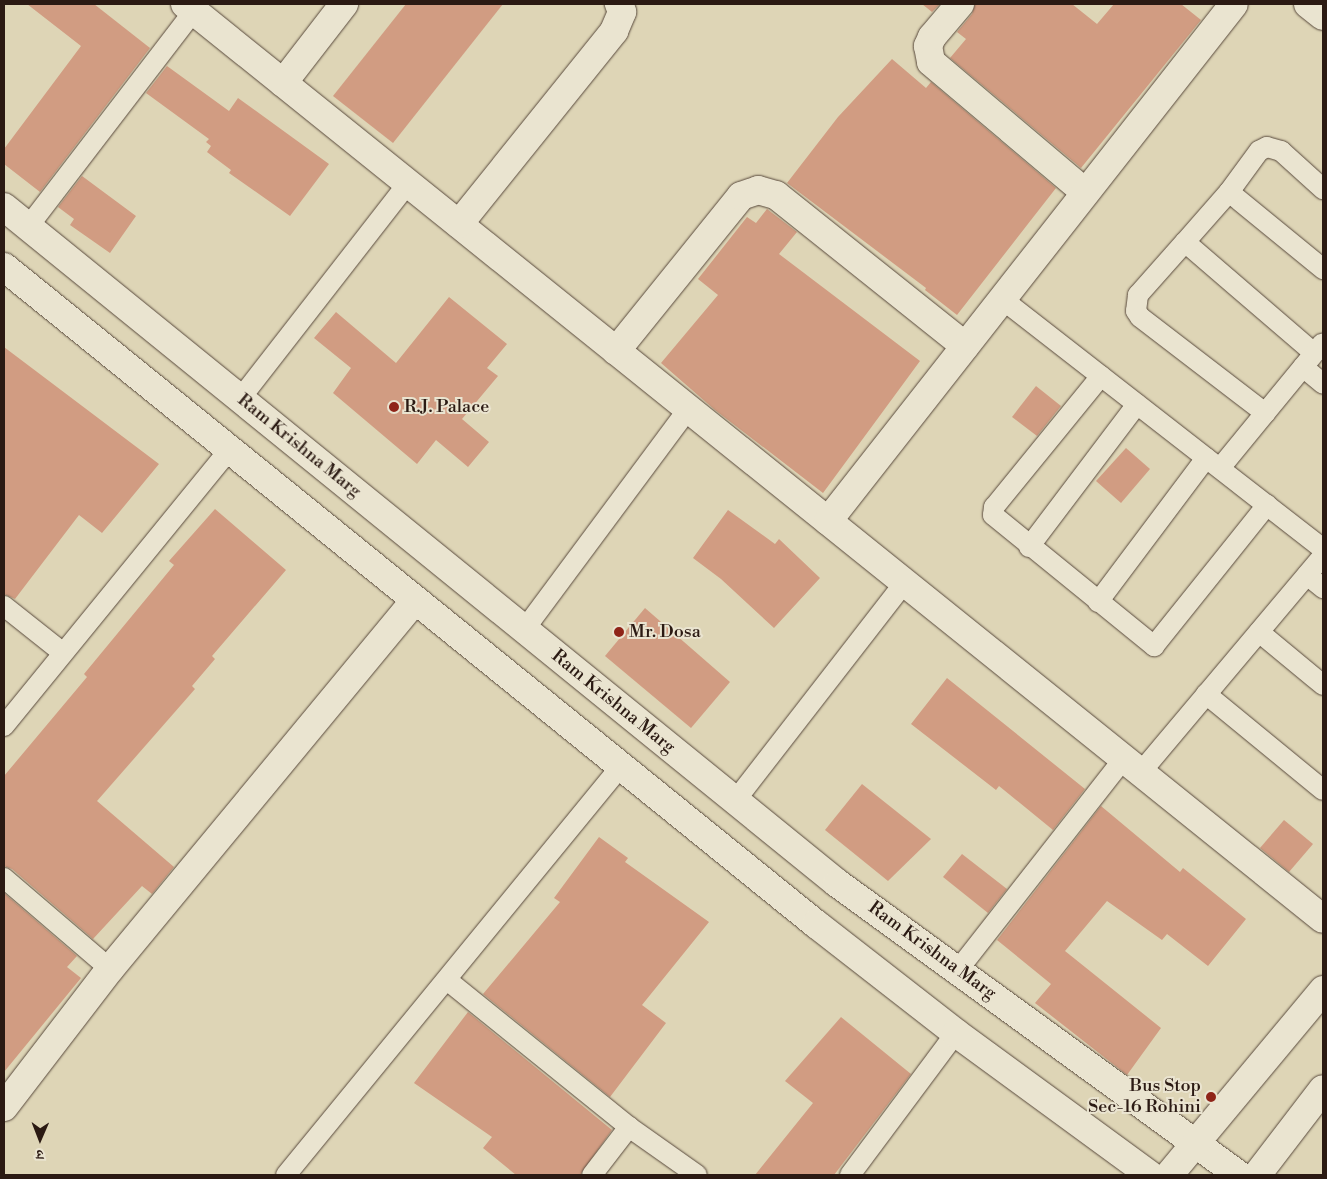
<!DOCTYPE html>
<html>
<head>
<meta charset="utf-8">
<style>
	body { margin:0 }
	#map { position:relative; width:1327px; height:1179px; overflow:hidden; background:#ded5b6; font-family:"Libre Bodoni","Noto Serif Devanagari",serif }
	div>[style] { position:absolute }
	.building>* { inset:0; background:#d19c82 }
	.roads { filter:drop-shadow(0 0 1px #58493c) drop-shadow(0 0 1px #58493c) }
	.service>* { height:20px; margin:-10px; padding:0 10px; transform-origin:10px; border-radius:10px; background:#eae4d0 }
	.minor>* { height:28px; margin:-14px; padding:0 14px; transform-origin:14px; border-radius:14px; background:#eae4d0 }
	.tertiary>* { height:28px; margin:-14px; padding:0 14px; transform-origin:14px; border-radius:14px; background:#eae4d0 }
	.dots>* { width:14px; height:14px; translate:-50% -50%; box-sizing:border-box; border:2px solid #eae4d0; border-radius:50% }
	span { translate:-50% -50%; white-space:nowrap; text-align:center; line-height:1.15; -webkit-text-stroke:4px #eae4d0; paint-order:stroke }
	.poi-label { font-size:18px; color:#2b1a13 }
	.left { translate:0 -50%; text-align:left }
	.right { translate:-100% -50%; text-align:right }
	.street-label { font-size:18px; color:#2b1a13 }
	.frame { position:absolute; inset:0; border:5px solid #2b1a13; pointer-events:none }
	.north { position:absolute; left:15px; top:1114px; width:50px; height:50px; -webkit-text-stroke:4px #eae4d0; paint-order:stroke; rotate:181deg; font-size:14px; font-weight:700; line-height:20px; text-align:center; color:#2b1a13 }
	.north::after { content:''; display:block; margin:auto; width:18px; height:22px; background:#2b1a13; clip-path:polygon(50% 0,100% 100%,50% 72%,0 100%) }
</style>
</head>
<body>
<div id="map">
	<div class="building">
		<i style="clip-path:polygon(27px 4px,94px 4px,150px 48px,40px 192px,4px 164px,4px 149px,81px 46px)"></i>
		<i style="clip-path:polygon(406px 4px,503px 4px,393px 143px,333px 96px)"></i>
		<i style="clip-path:polygon(922px 4px,940px 4px,932px 12px)"></i>
		<i style="clip-path:polygon(975px 4px,1072px 4px,1097px 24px,1114px 4px,1181px 4px,1201px 20px,1081px 168px,950px 58px,966px 39px,957px 32px,972px 14px)"></i>
		<i style="clip-path:polygon(892px 59px,926px 88px,931px 82px,1056px 188px,957px 315px,925px 290px,926px 288px,787px 183px,838px 117px)"></i>
		<i style="clip-path:polygon(167px 66px,229px 111px,238px 98px,329px 164px,290px 216px,229px 173px,231px 170px,207px 152px,211px 146px,206px 142px,209px 139px,146px 93px)"></i>
		<i style="clip-path:polygon(82px 176px,136px 216px,110px 253px,70px 225px,74px 219px,58px 207px)"></i>
		<i style="clip-path:polygon(767px 209px,797px 232px,779px 254px,920px 361px,823px 493px,715px 410px,661px 363px,718px 295px,698px 279px,747px 217px,756px 223px)"></i>
		<i style="clip-path:polygon(449px 297px,507px 344px,487px 368px,498px 376px,462px 419px,489px 442px,468px 467px,436px 440px,417px 464px,333px 393px,351px 368px,314px 338px,336px 312px,396px 363px)"></i>
		<i style="clip-path:polygon(4px 347px,159px 464px,102px 533px,79px 515px,15px 599px,4px 594px)"></i>
		<i style="clip-path:polygon(1036px 386px,1061px 406px,1037px 436px,1012px 417px)"></i>
		<i style="clip-path:polygon(1126px 448px,1150px 469px,1121px 503px,1096px 481px)"></i>
		<i style="clip-path:polygon(215px 509px,286px 570px,212px 656px,215px 659px,192px 686px,195px 689px,97px 801px,174px 867px,152px 894px,142px 886px,93px 939px,12px 869px,4px 866px,4px 776px,87px 677px,84px 674px,174px 565px,169px 561px)"></i>
		<i style="clip-path:polygon(728px 510px,775px 544px,779px 539px,820px 578px,774px 628px,721px 579px,693px 558px)"></i>
		<i style="clip-path:polygon(645px 608px,730px 682px,691px 728px,605px 656px)"></i>
		<i style="clip-path:polygon(947px 678px,1085px 789px,1053px 830px,999px 786px,996px 790px,911px 724px)"></i>
		<i style="clip-path:polygon(862px 784px,931px 839px,888px 881px,825px 830px)"></i>
		<i style="clip-path:polygon(1101px 806px,1180px 872px,1183px 868px,1246px 919px,1208px 966px,1167px 934px,1162px 940px,1107px 901px,1065px 951px,1161px 1028px,1127px 1075px,1035px 1003px,1051px 984px,997px 940px)"></i>
		<i style="clip-path:polygon(1284px 820px,1313px 844px,1289px 872px,1260px 848px)"></i>
		<i style="clip-path:polygon(599px 837px,628px 858px,625px 862px,709px 922px,642px 1005px,666px 1023px,610px 1097px,483px 994px,560px 902px,554px 898px)"></i>
		<i style="clip-path:polygon(962px 854px,1007px 889px,988px 913px,943px 877px)"></i>
		<i style="clip-path:polygon(4px 893px,77px 956px,67px 967px,81px 978px,4px 1072px)"></i>
		<i style="clip-path:polygon(468px 1012px,612px 1130px,580px 1175px,516px 1175px,483px 1148px,492px 1137px,414px 1083px)"></i>
		<i style="clip-path:polygon(841px 1017px,911px 1074px,834px 1175px,755px 1175px,813px 1103px,785px 1081px)"></i>
	</div>
	<div class="roads">
		<div class="service">
			<i style="left:1229px;top:192px;width:122px;rotate:39.3deg"></i>
			<i style="left:28px;top:227px;width:272px;rotate:-52.5deg"></i>
			<i style="left:1185px;top:242px;width:71px;rotate:131.6deg"></i>
			<i style="left:1138px;top:295px;width:16px;rotate:97deg"></i>
			<i style="left:1136px;top:311px;width:7px;rotate:56deg"></i>
			<i style="left:1140px;top:317px;width:158px;rotate:37.5deg"></i>
			<i style="left:1002px;top:299px;width:407px;rotate:37.9deg"></i>
			<i style="left:1314px;top:353px;width:170px;rotate:-139.3deg"></i>
			<i style="left:1185px;top:242px;width:67px;rotate:-48.7deg"></i>
			<i style="left:1229px;top:192px;width:51px;rotate:-53.8deg"></i>
			<i style="left:1259px;top:151px;width:9px;rotate:-27deg"></i>
			<i style="left:1267px;top:147px;width:15px;rotate:16deg"></i>
			<i style="left:1281px;top:151px;width:57px;rotate:42.1deg"></i>
			<i style="left:1303px;top:367px;width:26px;rotate:40deg"></i>
			<i style="left:1101px;top:376px;width:169px;rotate:129.2deg"></i>
			<i style="left:994px;top:507px;width:8px;rotate:97deg"></i>
			<i style="left:993px;top:515px;width:208px;rotate:39.1deg"></i>
			<i style="left:1154px;top:646px;width:181px;rotate:-51.3deg"></i>
			<i style="left:240px;top:399px;width:274px;rotate:-52.1deg"></i>
			<i style="left:1220px;top:468px;width:161px;rotate:-50.6deg"></i>
			<i style="left:1029px;top:547px;width:179px;rotate:-52.9deg"></i>
			<i style="left:1307px;top:575px;width:21px;rotate:39deg"></i>
			<i style="left:1098px;top:602px;width:180px;rotate:-53.1deg"></i>
			<i style="left:4px;top:606px;width:75px;rotate:38.5deg"></i>
			<i style="left:524px;top:630px;width:275px;rotate:-53.4deg"></i>
			<i style="left:1259px;top:632px;width:83px;rotate:39.6deg"></i>
			<i style="left:1206px;top:694px;width:151px;rotate:39.4deg"></i>
			<i style="left:4px;top:726px;width:356px;rotate:-50.8deg"></i>
			<i style="left:1141px;top:772px;width:282px;rotate:-49.9deg"></i>
			<i style="left:735px;top:801px;width:276px;rotate:-52.2deg"></i>
			<i style="left:4px;top:878px;width:140px;rotate:40.6deg"></i>
			<i style="left:958px;top:970px;width:269px;rotate:-51.9deg"></i>
			<i style="left:447px;top:980px;width:234px;rotate:38.9deg"></i>
			<i style="left:629px;top:1127px;width:83px;rotate:35.2deg"></i>
			<i style="left:286px;top:1175px;width:529px;rotate:-50.68deg"></i>
			<i style="left:592px;top:1175px;width:61px;rotate:-52.4deg"></i>
			<i style="left:850px;top:1175px;width:177px;rotate:-53.3deg"></i>
		</div>
		<div class="minor">
			<i style="left:185px;top:4px;width:1460px;rotate:38.8deg"></i>
			<i style="left:960px;top:4px;width:43px;rotate:130.3deg"></i>
			<i style="left:932px;top:37px;width:10px;rotate:114deg"></i>
			<i style="left:928px;top:46px;width:16px;rotate:79deg"></i>
			<i style="left:931px;top:62px;width:202px;rotate:40.2deg"></i>
			<i style="left:283px;top:83px;width:100px;rotate:-52.3deg"></i>
			<i style="left:459px;top:224px;width:248px;rotate:-51.2deg"></i>
			<i style="left:614px;top:31px;width:21px;rotate:-67deg"></i>
			<i style="left:622px;top:12px;width:9px;rotate:-111deg"></i>
			<i style="left:616px;top:351px;width:199px;rotate:-51.1deg"></i>
			<i style="left:741px;top:196px;width:18px;rotate:-19deg"></i>
			<i style="left:758px;top:190px;width:19px;rotate:16deg"></i>
			<i style="left:776px;top:195px;width:242px;rotate:38.6deg"></i>
			<i style="left:828px;top:521px;width:657px;rotate:-51.86deg"></i>
			<i style="left:4px;top:1107px;width:174px;rotate:-52.5deg"></i>
			<i style="left:110px;top:969px;width:479px;rotate:-50.4deg"></i>
		</div>
		<div class="tertiary">
			<i style="left:1308px;top:4px;width:19px;rotate:39deg"></i>
			<i style="left:4px;top:207px;width:1073px;rotate:39.06deg"></i>
			<i style="left:837px;top:883px;width:497px;rotate:36deg"></i>
			<i style="left:4px;top:267px;width:1045px;rotate:38.98deg"></i>
			<i style="left:816px;top:924px;width:177px;rotate:37.9deg"></i>
			<i style="left:956px;top:1033px;width:240px;rotate:36.2deg"></i>
			<i style="left:1169px;top:1175px;width:241px;rotate:-50.2deg"></i>
			<i style="left:1257px;top:1175px;width:108px;rotate:-52.5deg"></i>
		</div>
	</div>
	<div class="dots">
		<i style="left:394px;top:407px;background:#8f2418"></i>
		<i style="left:619px;top:632px;background:#8f2418"></i>
		<i style="left:1211px;top:1097px;background:#8f2418"></i>
	</div>
	<div class="poi-label">
		<span class="left" style="left:404px;top:407px">R.J. Palace</span>
		<span class="left" style="left:629px;top:632px">Mr. Dosa</span>
		<span class="right" style="left:1201px;top:1097px">Bus Stop<br>Sec-16 Rohini</span>
	</div>
	<div class="street-label">
		<span style="left:299px;top:446px;rotate:39deg">Ram Krishna Marg</span>
		<span style="left:613px;top:702px;rotate:39deg">Ram Krishna Marg</span>
		<span style="left:932px;top:951px;rotate:36deg">Ram Krishna Marg</span>
	</div>
	<div class="frame"></div>
	<div class="north">उ</div>
</div>
</body>
</html>
